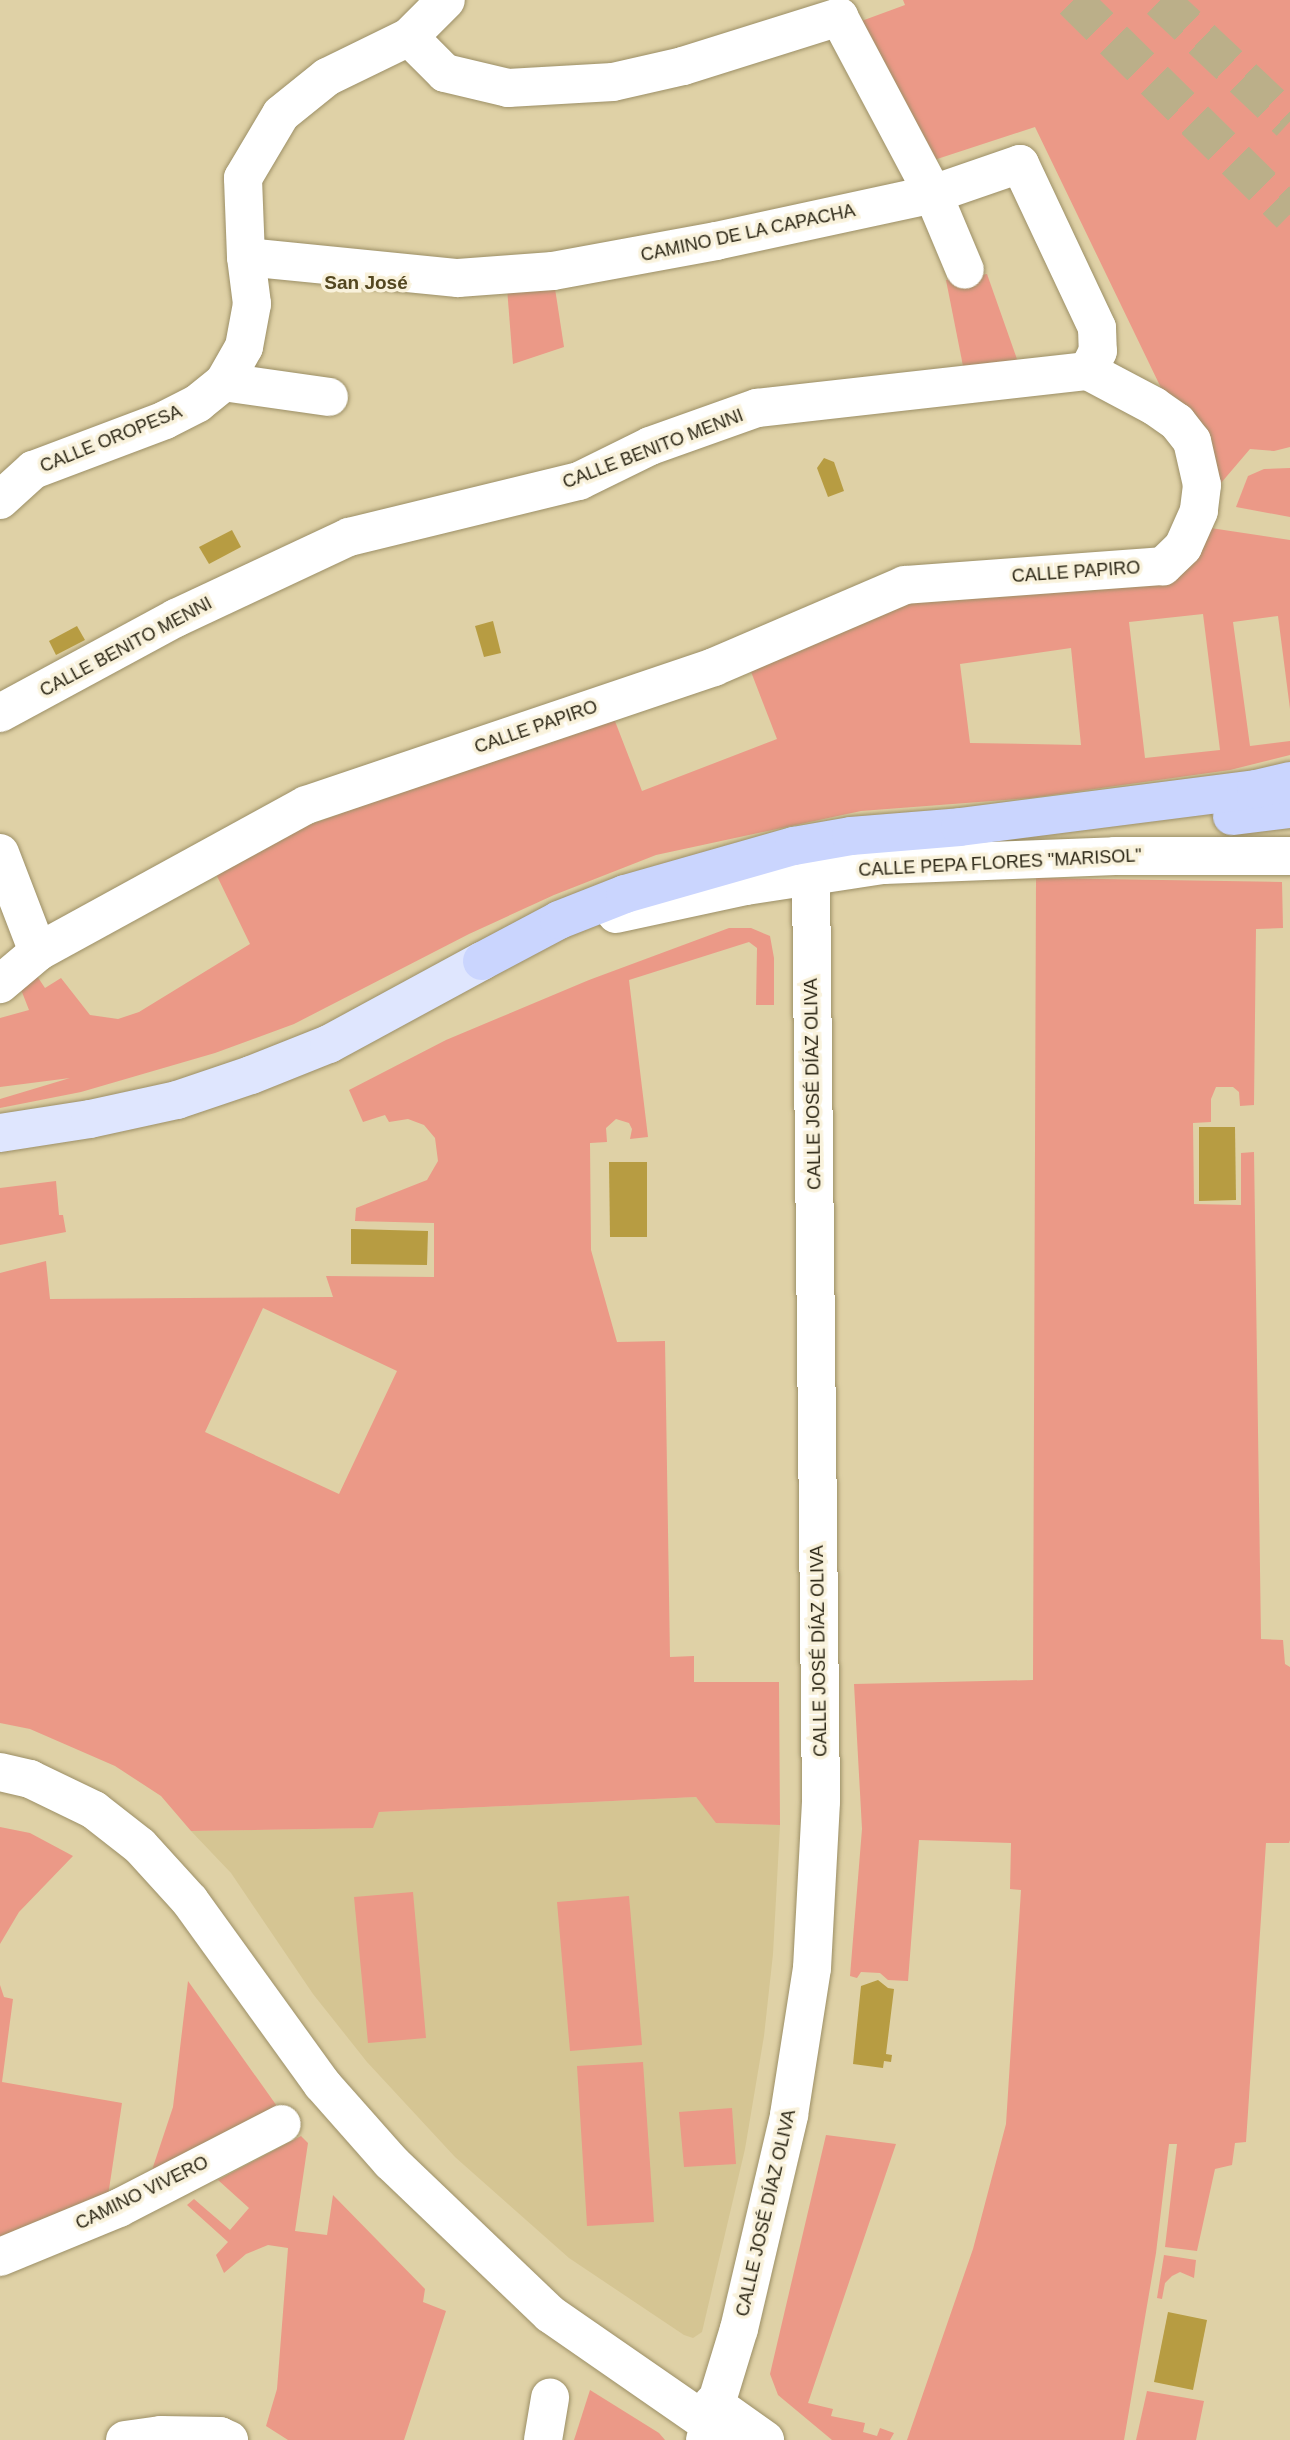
<!DOCTYPE html>
<html>
<head>
<meta charset="utf-8">
<style>
	body { margin:0 }
	#map { position:relative; width:1290px; height:2440px; overflow:hidden; background:#dfd1a6; font-family:Helvetica,sans-serif }
	div>[style] { position:absolute }
	.built>* { inset:0; background:#d5c593 }
	.green>* { inset:0; background:#eb9987 }
	.water>* { inset:0; background:#b79c42 }
	.highway-tunnel>* { height:38px; margin-top:-19px; transform-origin:0; background:repeating-linear-gradient(90deg,#bbaf89 0 38px,transparent 0 57px) }
	.roads { filter:drop-shadow(0 0 2px #9c8f66) drop-shadow(0 0 2px #9c8f66) }
	.minor>* { height:38px; margin:-19px; padding:0 19px; transform-origin:19px; border-radius:19px; background:#fff }
	.major>* { height:38px; margin:-19px; padding:0 19px; transform-origin:19px; border-radius:19px; background:#dfe6fe }
	.highway>* { height:38px; margin:-19px; padding:0 19px; transform-origin:19px; border-radius:19px; background:#cad5fe }
	span { translate:-50% -50%; white-space:nowrap; text-align:center; line-height:1.15; -webkit-text-stroke:7px #f9f2dc; paint-order:stroke }
	.street-label { font-size:18px; color:#2c2716 }
	.neighbourhood-label { font-size:19px; color:#534720; font-weight:700 }
</style>
</head>
<body>
<div id="map">
	<div class="built">
		<i style="clip-path:polygon(696px 1797px,717px 1823px,780px 1825px,773px 1954px,764px 2036px,745px 2149px,702px 2332px,693px 2338px,684px 2335px,569px 2258px,455px 2157px,367px 2062px,313px 1994px,231px 1873px,191px 1831px,372px 1828px,379px 1812px)"></i>
	</div>
	<div class="green">
		<i style="clip-path:polygon(903px 0,1290px 0,1290px 447px,1274px 451px,1250px 449px,1221px 483px,1163px 392px,1035px 127px,931px 161px,856px 23px,905px 5px)"></i>
		<i style="clip-path:polygon(987px 274px,1018px 362px,963px 366px,946px 280px)"></i>
		<i style="clip-path:polygon(554px 282px,564px 347px,513px 364px,507px 288px)"></i>
		<i style="clip-path:polygon(1290px 468px,1290px 517px,1236px 507px,1248px 476px,1264px 469px)"></i>
		<i style="clip-path:polygon(evenodd,1204px 527px,1290px 540px,1290px 709px,1278px 616px,1233px 622px,1250px 746px,1290px 741px,1290px 755px,1230px 770px,1030px 798px,861px 811px,656px 855px,554px 895px,469px 934px,294px 1024px,215px 1053px,81px 1092px,0 1108px,0 1099px,70px 1078px,0 1087px,0 1018px,29px 1010px,20px 987px,37px 976px,45px 988px,61px 978px,90px 1015px,118px 1019px,139px 1012px,250px 944px,216px 874px,281px 835px,613px 716px,642px 791px,777px 739px,748px 664px,912px 594px,1161px 578px,1204px 527px,1203px 614px,1220px 750px,1145px 758px,1129px 622px,1203px 614px,1204px 527px,1071px 648px,1081px 745px,970px 743px,960px 664px,1071px 648px)"></i>
		<i style="clip-path:polygon(1036px 878px,1282px 882px,1283px 928px,1256px 929px,1254px 1105px,1240px 1106px,1239px 1092px,1233px 1087px,1216px 1087px,1211px 1099px,1211px 1122px,1193px 1123px,1194px 1204px,1241px 1205px,1241px 1153px,1254px 1152px,1261px 1639px,1283px 1640px,1285px 1664px,1290px 1667px,1290px 1840px,1289px 1843px,1266px 1843px,1246px 2142px,1235px 2143px,1232px 2165px,1215px 2169px,1197px 2251px,1165px 2247px,1177px 2144px,1169px 2144px,1156px 2253px,1124px 2440px,907px 2440px,973px 2249px,1006px 2124px,1021px 1890px,1010px 1889px,1011px 1843px,919px 1840px,908px 1981px,888px 1980px,880px 1973px,861px 1972px,857px 1978px,850px 1976px,862px 1829px,854px 1684px,1033px 1680px)"></i>
		<i style="clip-path:polygon(evenodd,729px 928px,751px 928px,770px 936px,774px 958px,774px 1005px,756px 1005px,757px 948px,749px 942px,629px 980px,648px 1137px,630px 1139px,632px 1129px,629px 1123px,616px 1119px,606px 1128px,607px 1142px,590px 1143px,591px 1250px,617px 1342px,665px 1341px,670px 1657px,694px 1656px,694px 1682px,779px 1682px,780px 1825px,716px 1823px,696px 1797px,379px 1812px,373px 1828px,191px 1831px,161px 1796px,115px 1766px,30px 1729px,0 1723px,0 1273px,46px 1261px,50px 1299px,333px 1297px,326px 1276px,434px 1277px,434px 1223px,355px 1221px,356px 1208px,427px 1180px,438px 1161px,435px 1138px,424px 1125px,408px 1119px,389px 1122px,385px 1115px,363px 1122px,349px 1090px,446px 1040px,589px 980px,729px 928px,263px 1308px,397px 1371px,339px 1494px,205px 1432px,263px 1308px)"></i>
		<i style="clip-path:polygon(56px 1181px,59px 1215px,63px 1215px,66px 1232px,0 1245px,0 1188px)"></i>
		<i style="clip-path:polygon(0 1827px,30px 1833px,73px 1856px,19px 1912px,0 1944px)"></i>
		<i style="clip-path:polygon(413px 1892px,426px 2038px,368px 2043px,354px 1897px)"></i>
		<i style="clip-path:polygon(629px 1896px,642px 2045px,570px 2051px,557px 1902px)"></i>
		<i style="clip-path:polygon(188px 1981px,279px 2109px,151px 2173px,173px 2107px)"></i>
		<i style="clip-path:polygon(0 1985px,4px 1997px,13px 1999px,2px 2082px,122px 2103px,108px 2196px,0 2240px)"></i>
		<i style="clip-path:polygon(643px 2062px,654px 2222px,587px 2226px,577px 2066px)"></i>
		<i style="clip-path:polygon(732px 2108px,736px 2164px,684px 2167px,679px 2112px)"></i>
		<i style="clip-path:polygon(826px 2135px,896px 2144px,808px 2403px,833px 2409px,831px 2416px,865px 2423px,863px 2432px,877px 2436px,880px 2428px,894px 2433px,890px 2440px,832px 2440px,778px 2395px,770px 2374px)"></i>
		<i style="clip-path:polygon(301px 2136px,308px 2143px,295px 2231px,327px 2235px,333px 2195px,425px 2289px,423px 2302px,446px 2311px,404px 2440px,288px 2440px,266px 2426px,277px 2389px,288px 2248px,268px 2245px,246px 2254px,224px 2273px,216px 2255px,228px 2242px,187px 2205px,194px 2199px,230px 2230px,249px 2208px,218px 2180px)"></i>
		<i style="clip-path:polygon(1164px 2255px,1196px 2260px,1194px 2278px,1180px 2272px,1172px 2276px,1165px 2283px,1162px 2299px,1157px 2298px)"></i>
		<i style="clip-path:polygon(590px 2390px,659px 2433px,665px 2440px,574px 2440px)"></i>
		<i style="clip-path:polygon(1147px 2391px,1204px 2401px,1196px 2440px,1136px 2440px)"></i>
	</div>
	<div class="water">
		<i style="clip-path:polygon(824px 458px,834px 462px,844px 491px,828px 497px,817px 468px)"></i>
		<i style="clip-path:polygon(232px 530px,241px 547px,209px 564px,199px 547px)"></i>
		<i style="clip-path:polygon(493px 621px,501px 653px,484px 657px,475px 626px)"></i>
		<i style="clip-path:polygon(77px 626px,85px 640px,56px 655px,49px 641px)"></i>
		<i style="clip-path:polygon(1199px 1127px,1235px 1127px,1236px 1200px,1199px 1201px)"></i>
		<i style="clip-path:polygon(609px 1162px,647px 1162px,647px 1237px,610px 1237px)"></i>
		<i style="clip-path:polygon(351px 1229px,428px 1231px,427px 1265px,351px 1264px)"></i>
		<i style="clip-path:polygon(878px 1980px,888px 1988px,894px 1989px,886px 2054px,892px 2055px,891px 2062px,884px 2061px,883px 2068px,853px 2064px,861px 1986px)"></i>
		<i style="clip-path:polygon(1168px 2312px,1207px 2320px,1193px 2390px,1154px 2382px)"></i>
	</div>
	<div class="highway-tunnel">
		<i style="left:1073px;top:0;width:305px;rotate:44.6deg"></i>
		<i style="left:1160px;top:0;width:178px;rotate:43.2deg"></i>
	</div>
	<div class="roads">
		<div class="minor">
			<i style="left:409px;top:37px;width:51px;rotate:45deg"></i>
			<i style="left:445px;top:73px;width:65px;rotate:13.4deg"></i>
			<i style="left:508px;top:88px;width:105px;rotate:-3.3deg"></i>
			<i style="left:613px;top:82px;width:72px;rotate:-12.9deg"></i>
			<i style="left:683px;top:66px;width:164px;rotate:-17.4deg"></i>
			<i style="left:839px;top:17px;width:200px;rotate:62deg"></i>
			<i style="left:933px;top:194px;width:82px;rotate:67.2deg"></i>
			<i style="left:246px;top:257px;width:213px;rotate:5.7deg"></i>
			<i style="left:458px;top:278px;width:95px;rotate:-4.2deg"></i>
			<i style="left:553px;top:271px;width:166px;rotate:-10.4deg"></i>
			<i style="left:716px;top:241px;width:222px;rotate:-12.2deg"></i>
			<i style="left:933px;top:194px;width:92px;rotate:-19deg"></i>
			<i style="left:1020px;top:164px;width:181px;rotate:64.8deg"></i>
			<i style="left:1097px;top:328px;width:23px;rotate:88deg"></i>
			<i style="left:1098px;top:351px;width:22px;rotate:117deg"></i>
			<i style="left:224px;top:382px;width:106px;rotate:8.1deg"></i>
			<i style="left:0;top:500px;width:45px;rotate:-42.3deg"></i>
			<i style="left:33px;top:470px;width:141px;rotate:-20.7deg"></i>
			<i style="left:165px;top:420px;width:37px;rotate:-27deg"></i>
			<i style="left:198px;top:403px;width:33px;rotate:-39deg"></i>
			<i style="left:224px;top:382px;width:40px;rotate:-60.3deg"></i>
			<i style="left:244px;top:347px;width:44px;rotate:-79.5deg"></i>
			<i style="left:252px;top:304px;width:47px;rotate:-97.3deg"></i>
			<i style="left:246px;top:257px;width:79px;rotate:-92.2deg"></i>
			<i style="left:243px;top:178px;width:74px;rotate:-59.3deg"></i>
			<i style="left:281px;top:114px;width:59px;rotate:-38.8deg"></i>
			<i style="left:327px;top:77px;width:91px;rotate:-26deg"></i>
			<i style="left:409px;top:37px;width:52px;rotate:-45deg"></i>
			<i style="left:0;top:713px;width:200px;rotate:-28.4deg"></i>
			<i style="left:176px;top:618px;width:191px;rotate:-25.1deg"></i>
			<i style="left:349px;top:537px;width:237px;rotate:-13.7deg"></i>
			<i style="left:579px;top:481px;width:79px;rotate:-26.2deg"></i>
			<i style="left:650px;top:446px;width:114px;rotate:-19.6deg"></i>
			<i style="left:757px;top:408px;width:333px;rotate:-6.4deg"></i>
			<i style="left:1088px;top:371px;width:75px;rotate:27.9deg"></i>
			<i style="left:1154px;top:406px;width:28px;rotate:35deg"></i>
			<i style="left:1177px;top:422px;width:24px;rotate:52deg"></i>
			<i style="left:1192px;top:441px;width:45px;rotate:77.2deg"></i>
			<i style="left:1202px;top:485px;width:26px;rotate:97deg"></i>
			<i style="left:1199px;top:511px;width:39px;rotate:114deg"></i>
			<i style="left:1183px;top:547px;width:28px;rotate:136deg"></i>
			<i style="left:1163px;top:566px;width:259px;rotate:175.8deg"></i>
			<i style="left:905px;top:585px;width:208px;rotate:156.8deg"></i>
			<i style="left:714px;top:667px;width:431px;rotate:161.3deg"></i>
			<i style="left:306px;top:805px;width:306px;rotate:151.3deg"></i>
			<i style="left:38px;top:952px;width:50px;rotate:139.9deg"></i>
			<i style="left:0;top:853px;width:106px;rotate:69deg"></i>
			<i style="left:616px;top:914px;width:133px;rotate:-12.2deg"></i>
			<i style="left:746px;top:886px;width:140px;rotate:-8.7deg"></i>
			<i style="left:884px;top:865px;width:231px;rotate:-2.2deg"></i>
			<i style="left:1115px;top:856px;width:175px"></i>
			<i style="left:0;top:1772px;width:31px;rotate:13deg"></i>
			<i style="left:30px;top:1779px;width:71px;rotate:25.8deg"></i>
			<i style="left:94px;top:1810px;width:58px;rotate:38deg"></i>
			<i style="left:140px;top:1846px;width:74px;rotate:47.7deg"></i>
			<i style="left:190px;top:1901px;width:226px;rotate:54.2deg"></i>
			<i style="left:322px;top:2084px;width:104px;rotate:48.5deg"></i>
			<i style="left:391px;top:2162px;width:220px;rotate:43.7deg"></i>
			<i style="left:550px;top:2314px;width:218px;rotate:34.7deg"></i>
			<i style="left:0;top:2257px;width:129px;rotate:-22.4deg"></i>
			<i style="left:119px;top:2208px;width:183px;rotate:-27.3deg"></i>
			<i style="left:713px;top:2403px;width:64px;rotate:35.4deg"></i>
			<i style="left:125px;top:2440px;width:36px;rotate:-8deg"></i>
			<i style="left:161px;top:2435px;width:59px;rotate:1deg"></i>
			<i style="left:220px;top:2436px;width:10px;rotate:24deg"></i>
			<i style="left:543px;top:2440px;width:43px;rotate:-80.5deg"></i>
			<i style="left:705px;top:2440px;width:116px;rotate:-73deg"></i>
			<i style="left:739px;top:2329px;width:220px;rotate:-76.8deg"></i>
			<i style="left:789px;top:2115px;width:149px;rotate:-81.1deg"></i>
			<i style="left:812px;top:1968px;width:166px;rotate:-86.9deg"></i>
			<i style="left:821px;top:1802px;width:927px;rotate:-90.62deg"></i>
		</div>
		<div class="major">
			<i style="left:0;top:1133px;width:91px;rotate:-8.8deg"></i>
			<i style="left:90px;top:1119px;width:89px;rotate:-12.3deg"></i>
			<i style="left:177px;top:1100px;width:78px;rotate:-18.7deg"></i>
			<i style="left:251px;top:1075px;width:84px;rotate:-21.7deg"></i>
			<i style="left:329px;top:1044px;width:174px;rotate:-28.5deg"></i>
		</div>
		<div class="highway">
			<i style="left:1232px;top:816px;width:58px;rotate:-6.9deg"></i>
			<i style="left:482px;top:961px;width:87px;rotate:-28deg"></i>
			<i style="left:559px;top:920px;width:71px;rotate:-21.5deg"></i>
			<i style="left:625px;top:894px;width:176px;rotate:-15.9deg"></i>
			<i style="left:794px;top:846px;width:58px;rotate:-10deg"></i>
			<i style="left:851px;top:836px;width:109px;rotate:-4.7deg"></i>
			<i style="left:960px;top:827px;width:298px;rotate:-7.3deg"></i>
			<i style="left:1256px;top:789px;width:35px;rotate:-13deg"></i>
		</div>
	</div>
	<div class="street-label">
		<span style="left:748px;top:233px;rotate:-12deg">CAMINO DE LA CAPACHA</span>
		<span style="left:111px;top:439px;rotate:-22deg">CALLE OROPESA</span>
		<span style="left:653px;top:449px;rotate:-21deg">CALLE BENITO MENNI</span>
		<span style="left:1076px;top:572px;rotate:-4deg">CALLE PAPIRO</span>
		<span style="left:126px;top:647px;rotate:-28deg">CALLE BENITO MENNI</span>
		<span style="left:536px;top:727px;rotate:-19deg">CALLE PAPIRO</span>
		<span style="left:1000px;top:863px;rotate:-3deg">CALLE PEPA FLORES "MARISOL"</span>
		<span style="left:813px;top:1084px;rotate:-91deg">CALLE JOSÉ DÍAZ OLIVA</span>
		<span style="left:819px;top:1651px;rotate:-91deg">CALLE JOSÉ DÍAZ OLIVA</span>
		<span style="left:142px;top:2193px;rotate:-26deg">CAMINO VIVERO</span>
		<span style="left:766px;top:2213px;rotate:-77deg">CALLE JOSÉ DÍAZ OLIVA</span>
	</div>
	<div class="neighbourhood-label">
		<span style="left:366px;top:283px">San José</span>
	</div>
</div>
</body>
</html>
